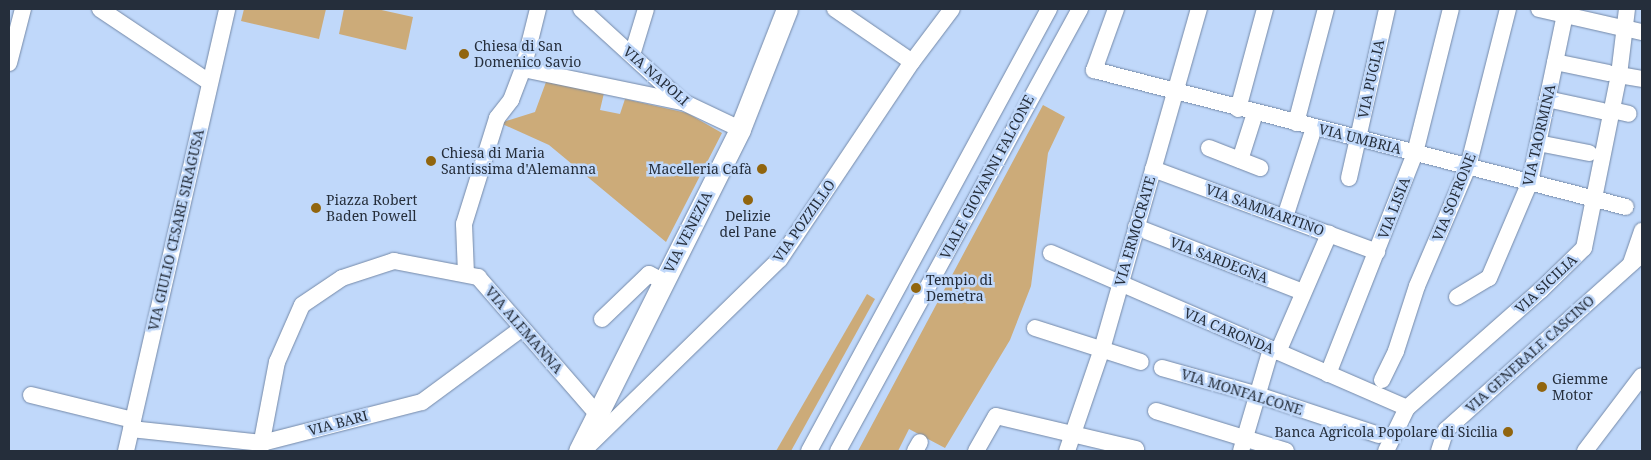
<!DOCTYPE html>
<html>
<head>
<meta charset="utf-8">
<style>
	body { margin:0 }
	#map { position:relative; width:1651px; height:460px; overflow:hidden; background:#c0d8fa; font-family:"Noto Serif",serif }
	div>[style] { position:absolute }
	.green>* { inset:0; background:#ccab79 }
	.roads { filter:drop-shadow(0 0 1px #7489a8) drop-shadow(0 0 1px #7489a8) }
	.minor>* { height:16px; margin:-8px; padding:0 8px; transform-origin:8px; border-radius:8px; background:#fff }
	.major>* { height:21px; margin:-10.5px; padding:0 10.5px; transform-origin:10.5px; border-radius:10.5px; background:#fff }
	.dots>* { width:14px; height:14px; translate:-50% -50%; box-sizing:border-box; border:2px solid #c0d8fa; border-radius:50% }
	span { translate:-50% -50%; white-space:nowrap; text-align:center; line-height:1.15; -webkit-text-stroke:5px #c0d8fa; paint-order:stroke }
	.poi-label { font-size:14px; color:#252e3b }
	.left { translate:0 -50%; text-align:left }
	.right { translate:-100% -50%; text-align:right }
	.street-label { font-size:14px; color:#252e3b }
	.frame { position:absolute; inset:0; border:10px solid #252e3b; pointer-events:none }
</style>
</head>
<body>
<div id="map">
	<div class="green">
		<i style="clip-path:polygon(244px 9px,326px 9px,319px 39px,241px 21px)"></i>
		<i style="clip-path:polygon(344px 9px,377px 9px,413px 17px,406px 50px,339px 34px)"></i>
		<i style="clip-path:polygon(546px 82px,604px 93px,600px 110px,620px 114px,625px 99px,687px 113px,722px 133px,666px 242px,549px 145px,500px 123px,535px 112px)"></i>
		<i style="clip-path:polygon(1043px 105px,1065px 117px,1048px 153px,1031px 286px,1010px 340px,945px 448px,909px 429px,898px 451px,858px 451px)"></i>
		<i style="clip-path:polygon(867px 294px,875px 299px,791px 451px,776px 451px)"></i>
	</div>
	<div class="roads">
		<div class="minor">
			<i style="left:100px;top:9px;width:131px;rotate:33.8deg"></i>
			<i style="left:581px;top:9px;width:138px;rotate:42.4deg"></i>
			<i style="left:683px;top:102px;width:63px;rotate:25.3deg"></i>
			<i style="left:835px;top:9px;width:93px;rotate:34.5deg"></i>
			<i style="left:1116px;top:9px;width:65px;rotate:109.8deg"></i>
			<i style="left:1094px;top:70px;width:549px;rotate:14.44deg"></i>
			<i style="left:1539px;top:9px;width:81px;rotate:12.8deg"></i>
			<i style="left:1624px;top:28px;width:18px;rotate:13deg"></i>
			<i style="left:632px;top:55px;width:48px;rotate:-73.1deg"></i>
			<i style="left:1555px;top:62px;width:54px;rotate:11.7deg"></i>
			<i style="left:9px;top:63px;width:56px;rotate:-75.5deg"></i>
			<i style="left:523px;top:69px;width:163px;rotate:11.7deg"></i>
			<i style="left:1619px;top:75px;width:23px;rotate:10deg"></i>
			<i style="left:1547px;top:99px;width:56px;rotate:12.3deg"></i>
			<i style="left:1238px;top:109px;width:104px;rotate:-74.9deg"></i>
			<i style="left:1612px;top:110px;width:17px;rotate:13deg"></i>
			<i style="left:1296px;top:123px;width:118px;rotate:-75.3deg"></i>
			<i style="left:1538px;top:143px;width:52px;rotate:11.1deg"></i>
			<i style="left:1209px;top:148px;width:55px;rotate:21.4deg"></i>
			<i style="left:1240px;top:160px;width:49px;rotate:-72.3deg"></i>
			<i style="left:1153px;top:169px;width:239px;rotate:20.3deg"></i>
			<i style="left:1349px;top:178px;width:173px;rotate:-77.3deg"></i>
			<i style="left:1285px;top:217px;width:94px;rotate:-72deg"></i>
			<i style="left:1136px;top:227px;width:179px;rotate:21.3deg"></i>
			<i style="left:1051px;top:253px;width:388px;rotate:23.5deg"></i>
			<i style="left:1631px;top:263px;width:34px;rotate:-71deg"></i>
			<i style="left:466px;top:274px;width:50px;rotate:-92.3deg"></i>
			<i style="left:464px;top:224px;width:111px;rotate:-72.7deg"></i>
			<i style="left:497px;top:118px;width:23px;rotate:-52deg"></i>
			<i style="left:511px;top:100px;width:33px;rotate:-69deg"></i>
			<i style="left:523px;top:69px;width:62px;rotate:-76deg"></i>
			<i style="left:1457px;top:297px;width:37px;rotate:-31deg"></i>
			<i style="left:1489px;top:278px;width:104px;rotate:-66.9deg"></i>
			<i style="left:1530px;top:182px;width:177px;rotate:-78.2deg"></i>
			<i style="left:602px;top:319px;width:65px;rotate:-43.8deg"></i>
			<i style="left:649px;top:274px;width:16px;rotate:27deg"></i>
			<i style="left:1035px;top:328px;width:111px;rotate:17.8deg"></i>
			<i style="left:1278px;top:352px;width:129px;rotate:-66.6deg"></i>
			<i style="left:1162px;top:368px;width:100px;rotate:15.7deg"></i>
			<i style="left:1258px;top:395px;width:127px;rotate:18.3deg"></i>
			<i style="left:1328px;top:374px;width:238px;rotate:-68.5deg"></i>
			<i style="left:1415px;top:153px;width:148px;rotate:-76deg"></i>
			<i style="left:1382px;top:380px;width:32px;rotate:-64deg"></i>
			<i style="left:1396px;top:351px;width:68px;rotate:-72.1deg"></i>
			<i style="left:1417px;top:286px;width:129px;rotate:-66.8deg"></i>
			<i style="left:1468px;top:167px;width:163px;rotate:-75.8deg"></i>
			<i style="left:31px;top:395px;width:105px;rotate:13.8deg"></i>
			<i style="left:1156px;top:411px;width:136px;rotate:17.1deg"></i>
			<i style="left:131px;top:429px;width:132px;rotate:6.1deg"></i>
			<i style="left:262px;top:443px;width:165px;rotate:-14.4deg"></i>
			<i style="left:422px;top:402px;width:123px;rotate:-36.4deg"></i>
			<i style="left:126px;top:451px;width:453px;rotate:-77.1deg"></i>
			<i style="left:260px;top:451px;width:91px;rotate:-79.2deg"></i>
			<i style="left:277px;top:362px;width:62px;rotate:-66.3deg"></i>
			<i style="left:302px;top:305px;width:48px;rotate:-34deg"></i>
			<i style="left:342px;top:278px;width:55px;rotate:-18.1deg"></i>
			<i style="left:394px;top:261px;width:86px;rotate:10.8deg"></i>
			<i style="left:478px;top:277px;width:181px;rotate:49deg"></i>
			<i style="left:583px;top:451px;width:275px;rotate:-44.3deg"></i>
			<i style="left:780px;top:259px;width:237px;rotate:-56.2deg"></i>
			<i style="left:912px;top:62px;width:66px;rotate:-53deg"></i>
			<i style="left:809px;top:451px;width:503px;rotate:-61.5deg"></i>
			<i style="left:838px;top:451px;width:504px;rotate:-61.3deg"></i>
			<i style="left:915px;top:451px;width:10px;rotate:-61deg"></i>
			<i style="left:976px;top:451px;width:40px;rotate:-60.3deg"></i>
			<i style="left:996px;top:416px;width:144px;rotate:13.3deg"></i>
			<i style="left:1067px;top:451px;width:108px;rotate:-71.1deg"></i>
			<i style="left:1102px;top:349px;width:354px;rotate:-74.1deg"></i>
			<i style="left:1241px;top:451px;width:106px;rotate:-73.6deg"></i>
			<i style="left:1386px;top:451px;width:48px;rotate:-64deg"></i>
			<i style="left:1407px;top:408px;width:179px;rotate:-41.4deg"></i>
			<i style="left:1541px;top:290px;width:60px;rotate:-44.3deg"></i>
			<i style="left:1584px;top:248px;width:177px;rotate:-78.6deg"></i>
			<i style="left:1619px;top:75px;width:66px;rotate:-83.1deg"></i>
			<i style="left:1439px;top:451px;width:22px;rotate:-72deg"></i>
			<i style="left:1446px;top:430px;width:263px;rotate:-41.9deg"></i>
			<i style="left:1585px;top:451px;width:94px;rotate:-52.8deg"></i>
		</div>
		<div class="major">
			<i style="left:579px;top:451px;width:360px;rotate:-63.4deg"></i>
			<i style="left:740px;top:129px;width:129px;rotate:-68.6deg"></i>
		</div>
	</div>
	<div class="dots">
		<i style="left:464px;top:54px;background:#91650e"></i>
		<i style="left:431px;top:161px;background:#91650e"></i>
		<i style="left:762px;top:169px;background:#91650e"></i>
		<i style="left:748px;top:200px;background:#91650e"></i>
		<i style="left:316px;top:208px;background:#91650e"></i>
		<i style="left:916px;top:288px;background:#91650e"></i>
		<i style="left:1542px;top:387px;background:#91650e"></i>
		<i style="left:1508px;top:432px;background:#91650e"></i>
	</div>
	<div class="poi-label">
		<span class="left" style="left:474px;top:54px">Chiesa di San<br>Domenico Savio</span>
		<span class="left" style="left:441px;top:161px">Chiesa di Maria<br>Santissima d'Alemanna</span>
		<span class="right" style="left:752px;top:169px">Macelleria Cafà</span>
		<span class="left" style="left:326px;top:208px">Piazza Robert<br>Baden Powell</span>
		<span style="left:748px;top:224px">Delizie<br>del Pane</span>
		<span class="left" style="left:926px;top:288px">Tempio di<br>Demetra</span>
		<span class="left" style="left:1552px;top:387px">Giemme<br>Motor</span>
		<span class="right" style="left:1498px;top:432px">Banca Agricola Popolare di Sicilia</span>
	</div>
	<div class="street-label">
		<span style="left:656px;top:76px;rotate:41deg">VIA NAPOLI</span>
		<span style="left:1371px;top:79px;rotate:-78deg">VIA PUGLIA</span>
		<span style="left:1539px;top:135px;rotate:-77deg">VIA TAORMINA</span>
		<span style="left:1360px;top:139px;rotate:14deg">VIA UMBRIA</span>
		<span style="left:987px;top:177px;rotate:-62deg">VIALE GIOVANNI FALCONE</span>
		<span style="left:1454px;top:197px;rotate:-68deg">VIA SOFRONE</span>
		<span style="left:1394px;top:208px;rotate:-69deg">VIA LISIA</span>
		<span style="left:1265px;top:210px;rotate:20deg">VIA SAMMARTINO</span>
		<span style="left:804px;top:221px;rotate:-55deg">VIA POZZILLO</span>
		<span style="left:176px;top:230px;rotate:-77deg">VIA GIULIO CESARE SIRAGUSA</span>
		<span style="left:1135px;top:231px;rotate:-74deg">VIA ERMOCRATE</span>
		<span style="left:688px;top:232px;rotate:-63deg">VIA VENEZIA</span>
		<span style="left:1219px;top:260px;rotate:21deg">VIA SARDEGNA</span>
		<span style="left:1546px;top:284px;rotate:-43deg">VIA SICILIA</span>
		<span style="left:524px;top:330px;rotate:49deg">VIA ALEMANNA</span>
		<span style="left:1229px;top:331px;rotate:23deg">VIA CARONDA</span>
		<span style="left:1530px;top:354px;rotate:-42deg">VIA GENERALE CASCINO</span>
		<span style="left:1242px;top:392px;rotate:17deg">VIA MONFALCONE</span>
		<span style="left:338px;top:423px;rotate:-15deg">VIA BARI</span>
	</div>
	<div class="frame"></div>
</div>
</body>
</html>
